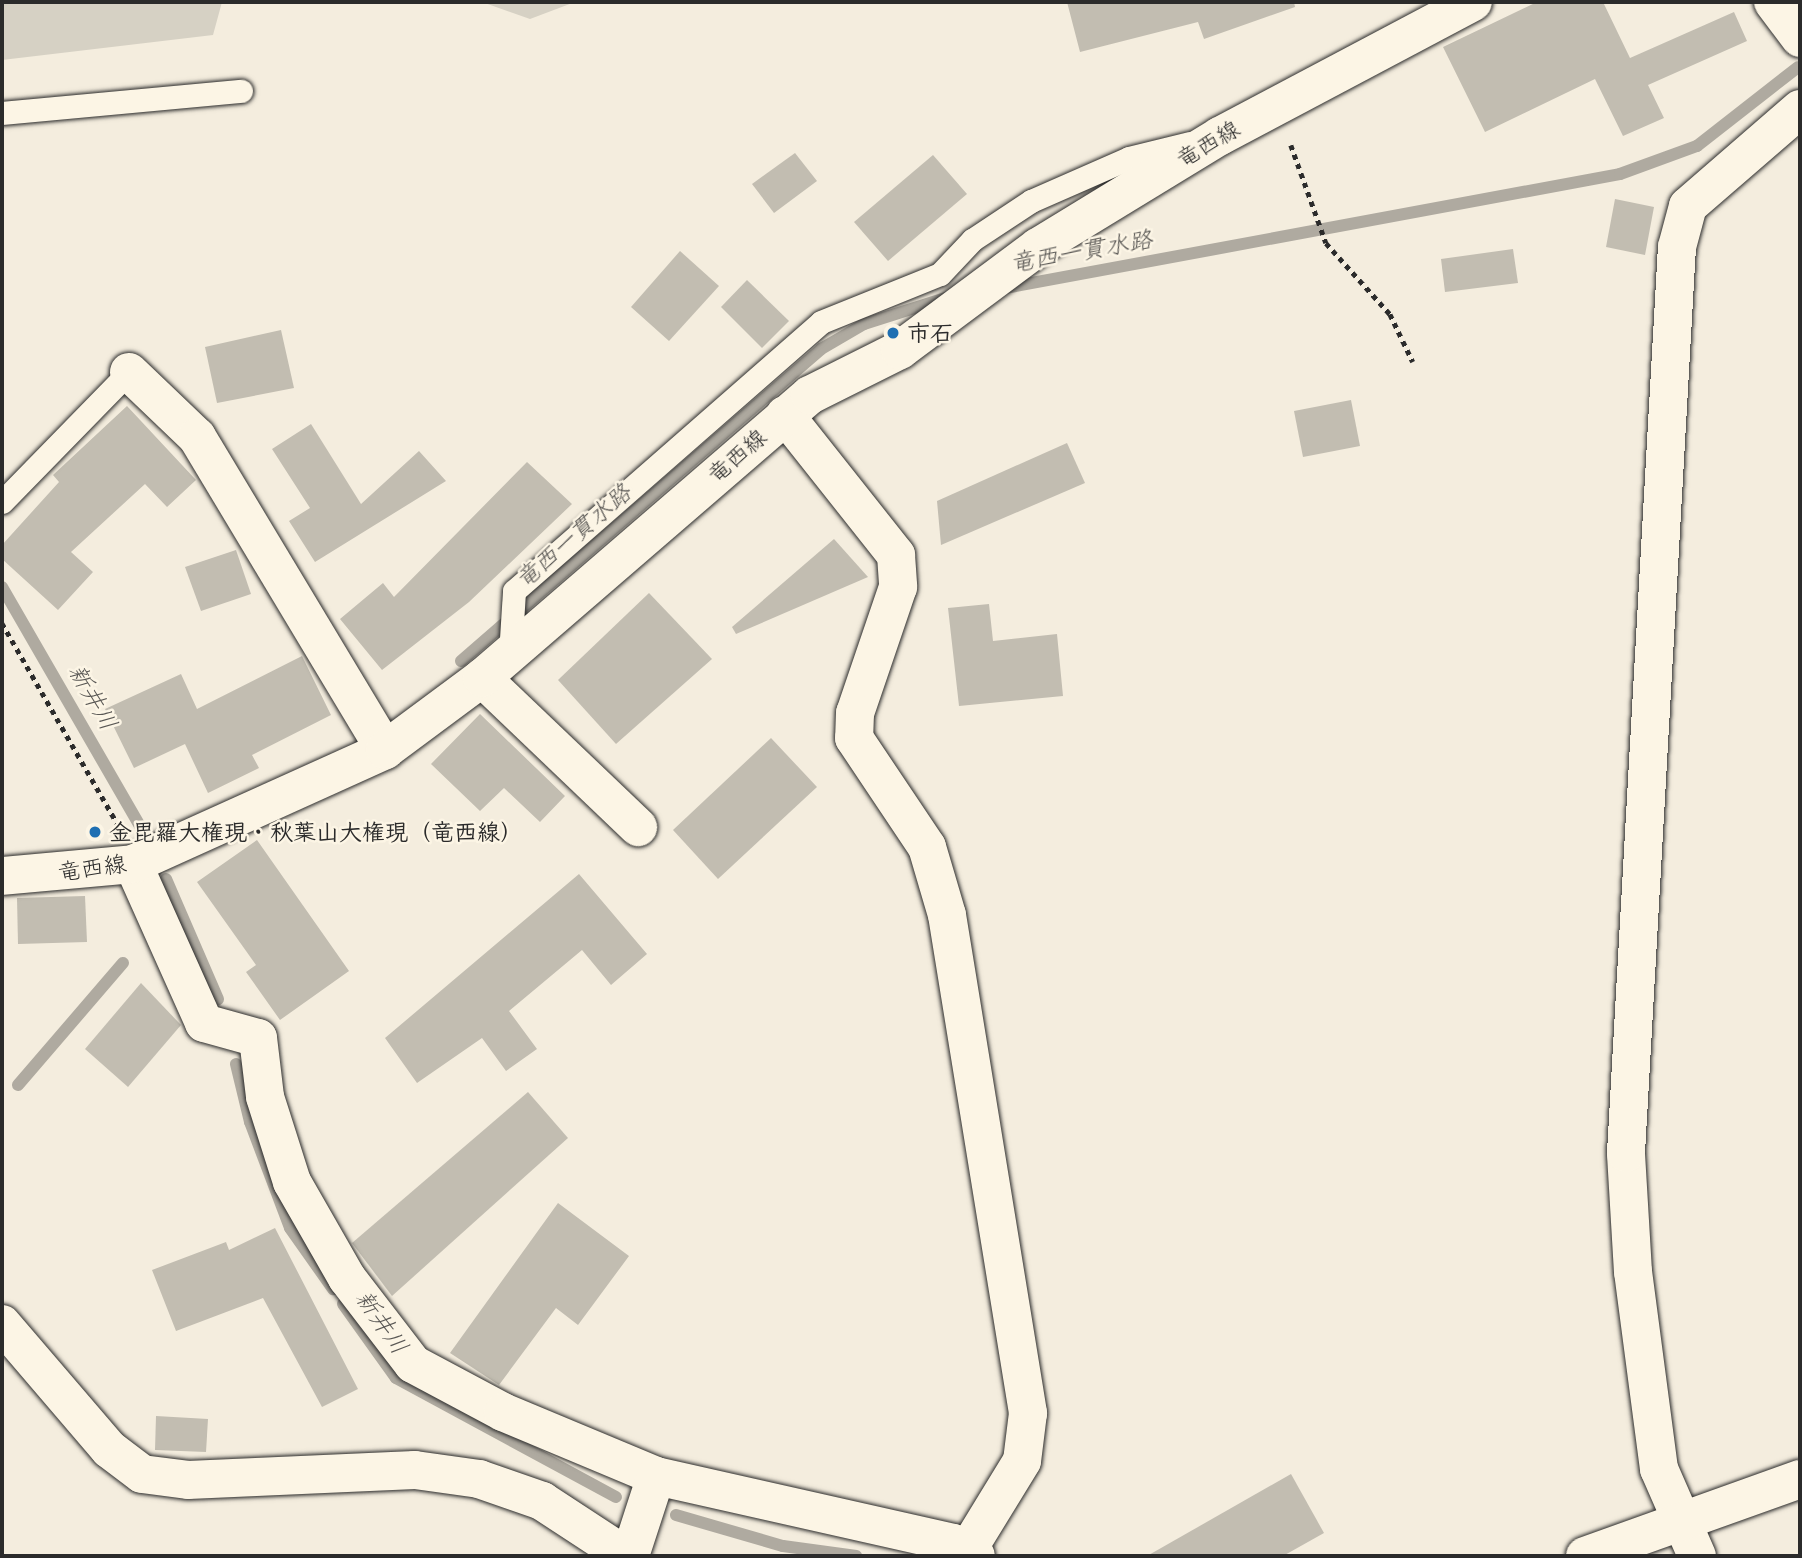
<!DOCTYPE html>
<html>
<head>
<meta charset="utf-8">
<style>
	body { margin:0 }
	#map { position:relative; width:1802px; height:1558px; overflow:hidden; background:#f4edde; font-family:Delius,"Klee One",sans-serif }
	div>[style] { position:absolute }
	.green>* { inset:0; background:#d6d1c4 }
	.stream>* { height:12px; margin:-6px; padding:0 6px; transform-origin:6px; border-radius:6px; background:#afaaa0 }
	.building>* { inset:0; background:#c2bdb1 }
	.path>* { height:4.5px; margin-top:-2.25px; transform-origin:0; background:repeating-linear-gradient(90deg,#2b2b2b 0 5px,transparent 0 10px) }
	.roads { filter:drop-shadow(0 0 2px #2b2b2b) drop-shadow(0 0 2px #2b2b2b) }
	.service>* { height:23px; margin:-11.5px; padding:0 11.5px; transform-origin:11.5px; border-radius:11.5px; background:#fcf5e5 }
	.minor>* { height:38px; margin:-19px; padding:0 19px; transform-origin:19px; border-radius:19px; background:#fcf5e5 }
	.tertiary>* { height:38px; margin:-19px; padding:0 19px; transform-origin:19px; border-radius:19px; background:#fcf5e5 }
	.dots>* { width:19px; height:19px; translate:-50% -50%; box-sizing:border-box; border:4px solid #fcf5e5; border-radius:50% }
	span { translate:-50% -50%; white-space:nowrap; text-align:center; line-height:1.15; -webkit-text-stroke:5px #fcf5e5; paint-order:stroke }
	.street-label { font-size:23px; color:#2b2b2b }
	.poi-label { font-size:23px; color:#2b2b2b; font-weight:700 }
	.left { translate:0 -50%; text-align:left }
	.water-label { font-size:24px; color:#595754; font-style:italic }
	.frame { position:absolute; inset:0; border:4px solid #2b2b2b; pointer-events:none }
</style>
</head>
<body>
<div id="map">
	<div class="green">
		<i style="clip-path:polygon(2px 2px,222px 2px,213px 35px,2px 60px)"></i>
		<i style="clip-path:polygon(482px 2px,575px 2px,530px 19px)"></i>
	</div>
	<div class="stream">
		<i style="left:1005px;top:288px;width:625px;rotate:-10.5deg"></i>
		<i style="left:1620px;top:174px;width:82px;rotate:-20deg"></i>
		<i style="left:1697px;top:146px;width:128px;rotate:-38deg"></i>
		<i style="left:2px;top:587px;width:282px;rotate:60deg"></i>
		<i style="left:461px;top:661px;width:476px;rotate:-40.9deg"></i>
		<i style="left:821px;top:349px;width:50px;rotate:-30.2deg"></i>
		<i style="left:864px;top:324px;width:89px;rotate:-17.6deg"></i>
		<i style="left:166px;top:879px;width:131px;rotate:66.6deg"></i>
		<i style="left:236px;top:1064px;width:60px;rotate:76.4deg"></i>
		<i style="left:250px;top:1122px;width:113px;rotate:69.3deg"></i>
		<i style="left:290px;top:1228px;width:75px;rotate:54.8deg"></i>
		<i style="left:18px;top:1085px;width:161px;rotate:-49.3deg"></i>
		<i style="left:343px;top:1304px;width:91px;rotate:54.4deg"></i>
		<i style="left:396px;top:1378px;width:250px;rotate:28.4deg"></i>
		<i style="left:676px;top:1515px;width:111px;rotate:16.2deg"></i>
		<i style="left:783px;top:1546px;width:74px;rotate:7.8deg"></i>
	</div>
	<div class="building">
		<i style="clip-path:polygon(1067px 2px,1294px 2px,1295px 7px,1204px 39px,1198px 22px,1080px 52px)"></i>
		<i style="clip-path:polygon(1537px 2px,1603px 2px,1630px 58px,1734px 12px,1747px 41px,1648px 85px,1664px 118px,1623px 136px,1595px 79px,1485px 132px,1443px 47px)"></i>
		<i style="clip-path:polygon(795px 153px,817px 181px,774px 213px,752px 184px)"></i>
		<i style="clip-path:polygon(933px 155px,967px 194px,888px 261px,854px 222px)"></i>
		<i style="clip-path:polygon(1615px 199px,1654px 207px,1645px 255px,1606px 247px)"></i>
		<i style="clip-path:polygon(1513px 249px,1518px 283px,1445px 292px,1441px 259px)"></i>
		<i style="clip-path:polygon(680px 251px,719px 286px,669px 341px,631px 307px)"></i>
		<i style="clip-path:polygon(747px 280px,789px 321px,762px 348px,721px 307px)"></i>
		<i style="clip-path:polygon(281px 330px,294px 388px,217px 403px,205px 347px)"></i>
		<i style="clip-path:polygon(1351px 400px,1360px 446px,1303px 457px,1294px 411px)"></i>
		<i style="clip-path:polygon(127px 406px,196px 480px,167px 507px,145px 484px,71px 552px,93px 572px,58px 610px,2px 559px,2px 545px,59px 482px,53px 475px)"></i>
		<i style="clip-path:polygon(311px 424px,361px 504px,419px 451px,446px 481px,315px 562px,289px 521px,310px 508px,272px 449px)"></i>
		<i style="clip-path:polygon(1067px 443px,1085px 483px,941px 545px,937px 501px)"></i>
		<i style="clip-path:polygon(527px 462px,572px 504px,469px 602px,382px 670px,340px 619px,383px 583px,394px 597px)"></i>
		<i style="clip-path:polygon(834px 539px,868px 577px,736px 634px,732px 627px)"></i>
		<i style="clip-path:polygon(236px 550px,251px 594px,201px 611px,185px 567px)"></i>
		<i style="clip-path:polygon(649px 593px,712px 659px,616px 744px,558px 680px)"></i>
		<i style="clip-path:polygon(989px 604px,993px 641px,1057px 634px,1063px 696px,959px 706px,948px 608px)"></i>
		<i style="clip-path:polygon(302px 656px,331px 715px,252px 755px,259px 768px,208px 793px,185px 744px,134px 768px,105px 709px,181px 674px,197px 709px)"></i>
		<i style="clip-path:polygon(480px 714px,565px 796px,540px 822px,504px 788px,480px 811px,431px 764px)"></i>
		<i style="clip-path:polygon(771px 738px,817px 787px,718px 879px,673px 830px)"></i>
		<i style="clip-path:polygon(257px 840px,349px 971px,280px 1020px,246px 972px,256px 965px,197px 882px)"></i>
		<i style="clip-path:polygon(579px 874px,647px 954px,611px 985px,582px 950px,509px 1011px,537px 1049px,506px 1071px,482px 1038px,417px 1083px,385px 1038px)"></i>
		<i style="clip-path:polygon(85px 896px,87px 942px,18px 944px,17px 898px)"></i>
		<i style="clip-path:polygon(141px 983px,181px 1025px,128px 1087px,85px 1049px)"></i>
		<i style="clip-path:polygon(528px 1092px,568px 1138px,392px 1296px,352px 1243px)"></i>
		<i style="clip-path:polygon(558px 1203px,629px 1256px,578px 1325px,556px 1308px,499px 1385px,450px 1353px)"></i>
		<i style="clip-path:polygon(275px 1228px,358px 1389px,322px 1407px,263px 1298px,176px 1331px,152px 1270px,226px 1242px,229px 1250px)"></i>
		<i style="clip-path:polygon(156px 1416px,208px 1419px,206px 1452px,155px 1450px)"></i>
		<i style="clip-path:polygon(1291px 1474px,1324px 1533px,1283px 1556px,1147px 1556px)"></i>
	</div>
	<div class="path">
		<i style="left:1291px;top:145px;width:104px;rotate:70.3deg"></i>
		<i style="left:1326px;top:243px;width:96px;rotate:48deg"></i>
		<i style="left:1390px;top:314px;width:53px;rotate:64.4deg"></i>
		<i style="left:2px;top:623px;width:233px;rotate:60.1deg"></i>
	</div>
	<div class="roads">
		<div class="service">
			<i style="left:2px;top:113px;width:240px;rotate:-5.3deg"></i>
			<i style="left:2px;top:502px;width:182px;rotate:-45.7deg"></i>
			<i style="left:510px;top:655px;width:64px;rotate:-86.4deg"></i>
			<i style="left:514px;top:591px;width:408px;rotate:-41.2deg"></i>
			<i style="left:821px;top:322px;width:128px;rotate:-22deg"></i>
			<i style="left:940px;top:274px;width:47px;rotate:-46.7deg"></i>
			<i style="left:972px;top:240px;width:71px;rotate:-33.5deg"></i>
			<i style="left:1031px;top:201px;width:107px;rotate:-23.7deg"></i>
			<i style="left:1129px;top:158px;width:63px;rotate:-13.8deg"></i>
		</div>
		<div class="minor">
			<i style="left:1773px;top:2px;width:45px;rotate:53.1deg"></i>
			<i style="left:129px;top:372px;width:94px;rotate:43.7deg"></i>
			<i style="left:197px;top:437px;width:365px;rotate:59deg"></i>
			<i style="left:785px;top:415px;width:179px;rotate:51.6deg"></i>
			<i style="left:896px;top:555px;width:32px;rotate:86deg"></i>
			<i style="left:898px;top:587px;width:133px;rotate:108.8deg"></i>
			<i style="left:855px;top:713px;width:25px;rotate:92deg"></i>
			<i style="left:854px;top:738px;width:131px;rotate:56.2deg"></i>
			<i style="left:927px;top:847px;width:71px;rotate:73.6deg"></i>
			<i style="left:947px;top:915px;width:505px;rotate:80.76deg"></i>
			<i style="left:1028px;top:1413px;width:48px;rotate:97.1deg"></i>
			<i style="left:1022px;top:1461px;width:103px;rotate:121.5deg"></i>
			<i style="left:482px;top:678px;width:216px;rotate:43.7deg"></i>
			<i style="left:133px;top:864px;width:174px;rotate:65.9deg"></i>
			<i style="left:204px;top:1023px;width:56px;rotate:15.5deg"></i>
			<i style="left:258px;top:1038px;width:59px;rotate:83.2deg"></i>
			<i style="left:265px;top:1097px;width:89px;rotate:72.4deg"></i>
			<i style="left:292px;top:1182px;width:111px;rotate:60.2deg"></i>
			<i style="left:347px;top:1278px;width:108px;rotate:52.5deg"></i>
			<i style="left:413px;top:1364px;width:102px;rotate:28.1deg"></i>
			<i style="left:503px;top:1412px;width:166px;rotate:22.7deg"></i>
			<i style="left:656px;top:1476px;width:304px;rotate:12.7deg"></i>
			<i style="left:953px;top:1543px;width:26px;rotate:29deg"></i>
			<i style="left:2px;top:876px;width:132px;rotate:-5.2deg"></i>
			<i style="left:133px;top:864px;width:277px;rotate:-24.3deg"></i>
			<i style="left:385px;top:750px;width:121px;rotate:-36.6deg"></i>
			<i style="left:482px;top:678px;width:433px;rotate:-40.8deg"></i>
			<i style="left:810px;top:395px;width:101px;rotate:-26.6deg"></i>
			<i style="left:900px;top:350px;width:172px;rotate:-36.7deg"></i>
			<i style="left:1038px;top:247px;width:213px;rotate:-31.4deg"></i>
			<i style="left:1220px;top:136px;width:286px;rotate:-27.9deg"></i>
			<i style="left:2px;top:1324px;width:165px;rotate:49.4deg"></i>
			<i style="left:109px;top:1449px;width:41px;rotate:37.1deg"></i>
			<i style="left:142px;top:1474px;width:46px;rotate:7.4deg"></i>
			<i style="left:188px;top:1480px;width:227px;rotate:-2.5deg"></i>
			<i style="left:415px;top:1470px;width:65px;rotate:8deg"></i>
			<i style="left:479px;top:1479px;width:67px;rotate:19.2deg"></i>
			<i style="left:542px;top:1501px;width:100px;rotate:33.2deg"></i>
			<i style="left:630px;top:1556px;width:84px;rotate:-72deg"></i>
			<i style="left:1697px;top:1556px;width:95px;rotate:-113.6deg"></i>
			<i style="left:1659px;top:1469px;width:199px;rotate:-97.5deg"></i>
			<i style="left:1633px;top:1272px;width:119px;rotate:-93.4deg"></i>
			<i style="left:1626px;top:1153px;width:907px;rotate:-86.78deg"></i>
			<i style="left:1677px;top:247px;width:42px;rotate:-75deg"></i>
			<i style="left:1688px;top:206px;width:148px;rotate:-40.9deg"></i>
		</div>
		<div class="tertiary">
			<i style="left:1585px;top:1556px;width:228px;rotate:-19.7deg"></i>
		</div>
	</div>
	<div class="dots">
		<i style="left:893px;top:333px;background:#1f6fb2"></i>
		<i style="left:95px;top:832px;background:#1f6fb2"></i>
	</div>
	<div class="street-label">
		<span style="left:1208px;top:144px;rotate:-31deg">竜西線</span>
		<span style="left:737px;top:456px;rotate:-41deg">竜西線</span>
		<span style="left:92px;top:868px;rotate:-8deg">竜西線</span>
	</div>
	<div class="poi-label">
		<span class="left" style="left:907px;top:333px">市石</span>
		<span class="left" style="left:109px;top:832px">金毘羅大権現・秋葉山大権現（竜西線）</span>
	</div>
	<div class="water-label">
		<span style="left:1081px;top:251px;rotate:-10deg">竜西一貫水路</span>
		<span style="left:573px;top:536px;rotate:-41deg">竜西一貫水路</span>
		<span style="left:93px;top:697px;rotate:60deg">新井川</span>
		<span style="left:382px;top:1322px;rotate:55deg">新井川</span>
	</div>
	<div class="frame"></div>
</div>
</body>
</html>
